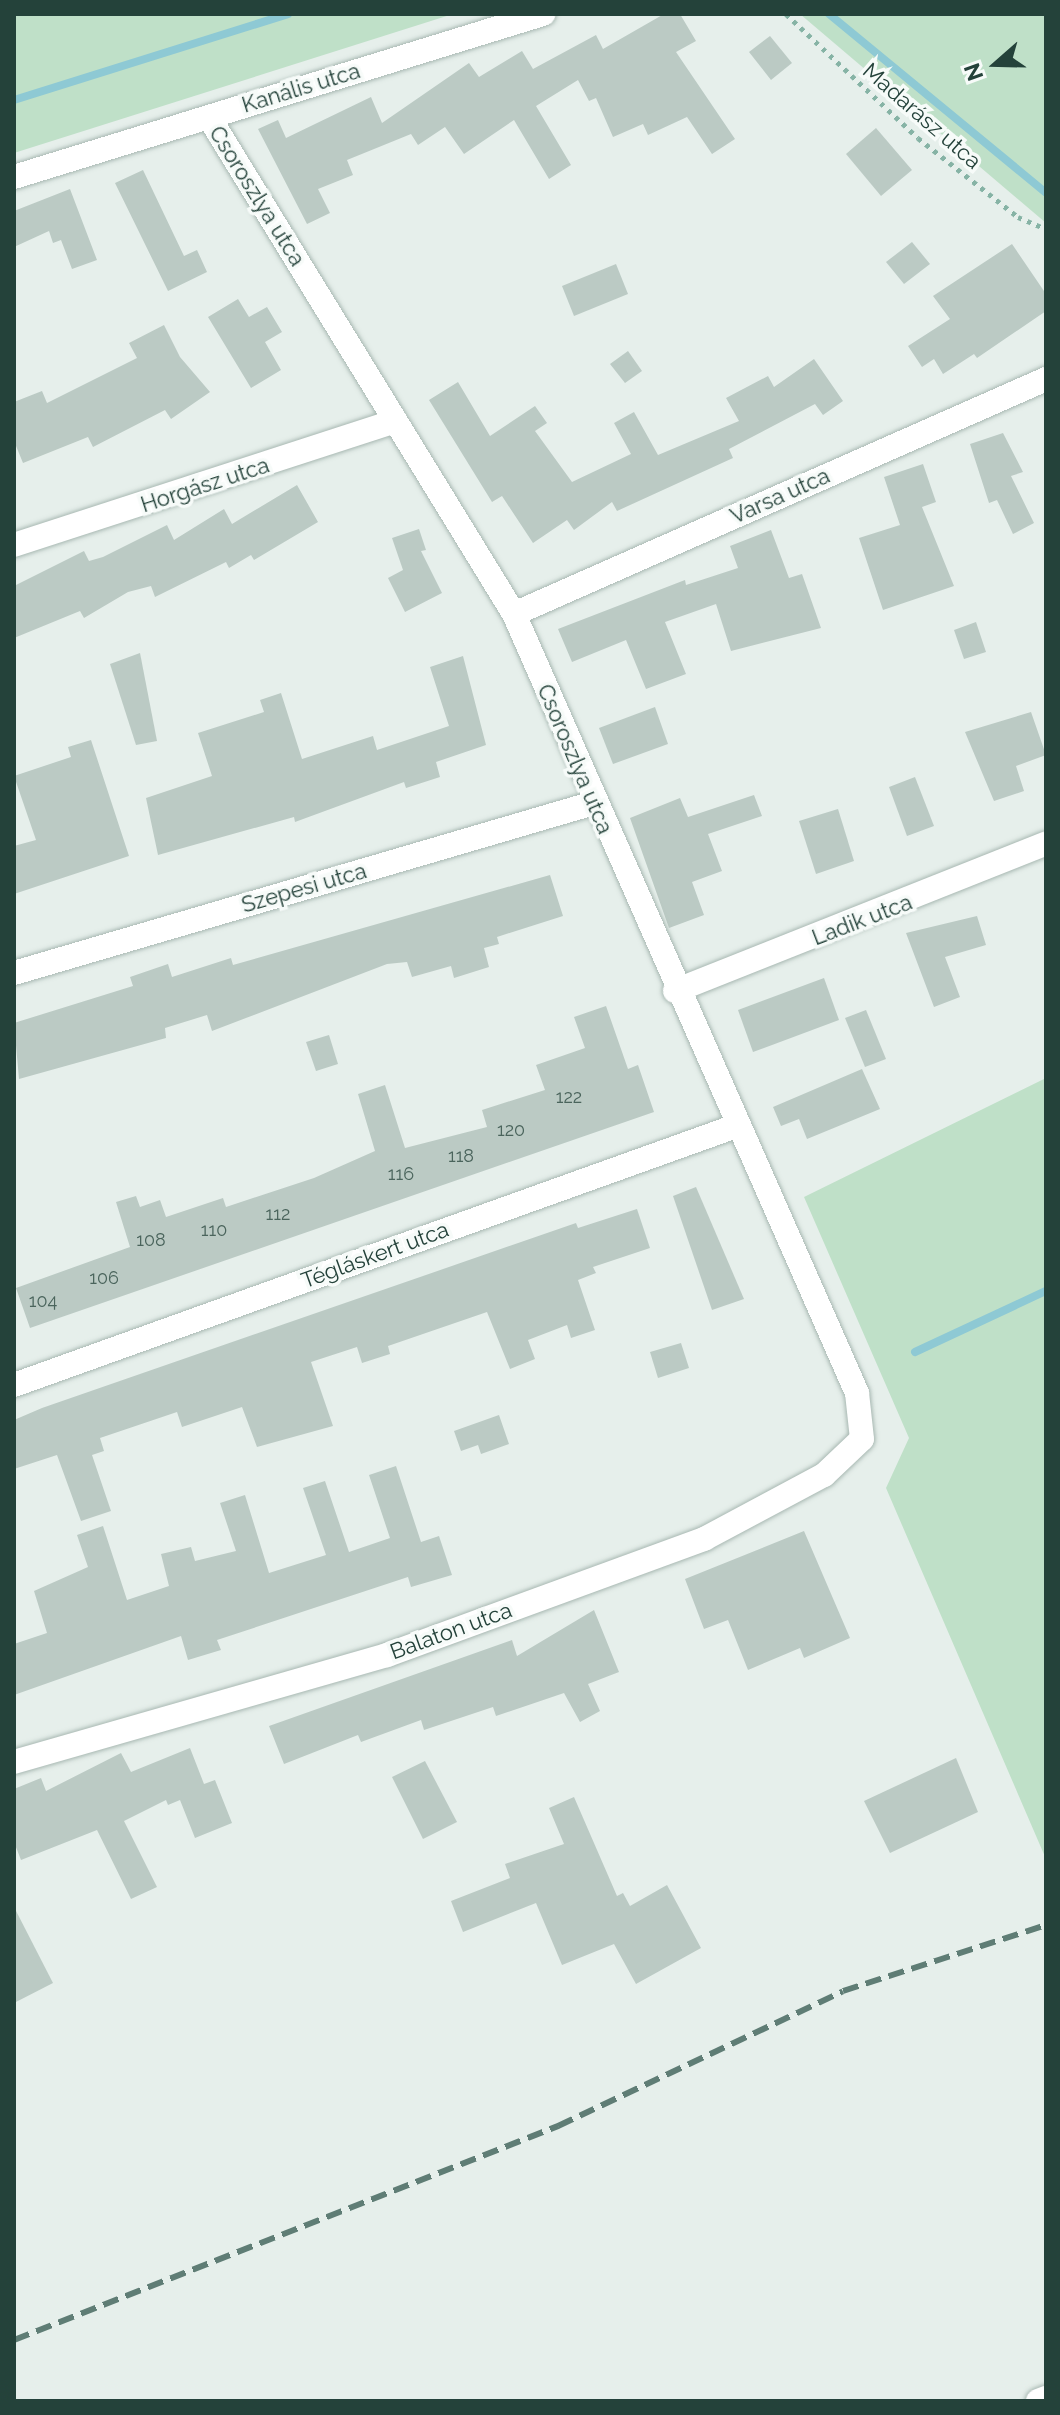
<!DOCTYPE html>
<html>
<head>
<meta charset="utf-8">
<style>
	body { margin:0 }
	#map { position:relative; width:1060px; height:2415px; overflow:hidden; background:#e6efeb; font-family:Raleway,sans-serif }
	div>[style] { position:absolute }
	.green>* { inset:0; background:#bfe0c8 }
	.stream>* { height:8px; margin:-4px; padding:0 4px; transform-origin:4px; border-radius:4px; background:#8ec9d4 }
	.building>* { inset:0; background:#bbcac4 }
	.path>* { height:5px; margin-top:-2.5px; transform-origin:0; background:repeating-linear-gradient(90deg,#86b3a5 0 4px,transparent 0 10px) }
	.roads { filter:drop-shadow(0 0 2px #a8b8b2) drop-shadow(0 0 2px #a8b8b2) }
	.street>* { height:24px; margin:-12px; padding:0 12px; transform-origin:12px; border-radius:12px; background:#fff }
	.rail>* { height:6px; margin-top:-3px; transform-origin:0; background:repeating-linear-gradient(90deg,#5f7d75 0 16px,transparent 0 24px) }
	span { translate:-50% -50%; white-space:nowrap; text-align:center; line-height:1.15; -webkit-text-stroke:7px #f7fbf9; paint-order:stroke }
	.number-label { font-size:18px; color:#4a645c }
	.number-label span { -webkit-text-stroke-width:0 }
	.street-label { font-size:22px; color:#24423a }
	.frame { position:absolute; inset:0; border:16px solid #24423a; pointer-events:none }
	.north { position:absolute; left:956px; top:24px; width:80px; height:80px; -webkit-text-stroke:6px #f7fbf9; paint-order:stroke; rotate:250deg; font-size:22px; font-weight:700; line-height:32px; text-align:center; color:#24423a }
	.north::after { content:''; display:block; margin:auto; width:28px; height:36px; background:#24423a; clip-path:polygon(50% 0,100% 100%,50% 72%,0 100%) }
</style>
</head>
<body>
<div id="map">
	<div class="green">
		<i style="clip-path:polygon(14px 14px,453px 14px,14px 153px)"></i>
		<i style="clip-path:polygon(800px 14px,1046px 14px,1046px 223px)"></i>
		<i style="clip-path:polygon(1046px 1078px,1046px 1859px,886px 1488px,909px 1438px,804px 1197px)"></i>
	</div>
	<div class="stream">
		<i style="left:829px;top:14px;width:281px;rotate:39.5deg"></i>
		<i style="left:14px;top:100px;width:287px;rotate:-17.4deg"></i>
		<i style="left:915px;top:1352px;width:145px;rotate:-25deg"></i>
	</div>
	<div class="building">
		<i style="clip-path:polygon(664px 14px,680px 14px,696px 41px,676px 52px,735px 139px,712px 154px,687px 117px,648px 135px,643px 124px,613px 137px,596px 98px,589px 101px,578px 80px,536px 106px,571px 165px,549px 179px,514px 120px,464px 154px,445px 127px,418px 145px,411px 134px,347px 160px,353px 175px,318px 189px,330px 213px,307px 224px,258px 129px,278px 120px,286px 138px,371px 97px,382px 123px,469px 63px,479px 77px,522px 51px,533px 69px,596px 35px,603px 49px)"></i>
		<i style="clip-path:polygon(770px 36px,792px 63px,771px 80px,749px 52px)"></i>
		<i style="clip-path:polygon(876px 128px,912px 170px,881px 196px,846px 154px)"></i>
		<i style="clip-path:polygon(143px 170px,184px 256px,197px 250px,207px 272px,168px 291px,115px 183px)"></i>
		<i style="clip-path:polygon(70px 189px,97px 260px,72px 269px,61px 240px,53px 243px,49px 231px,14px 247px,14px 211px)"></i>
		<i style="clip-path:polygon(912px 242px,930px 264px,904px 284px,886px 262px)"></i>
		<i style="clip-path:polygon(1012px 244px,1046px 294px,1046px 311px,977px 358px,974px 354px,943px 374px,934px 359px,922px 367px,908px 346px,950px 319px,933px 296px)"></i>
		<i style="clip-path:polygon(616px 264px,628px 294px,574px 316px,562px 286px)"></i>
		<i style="clip-path:polygon(238px 299px,249px 317px,267px 307px,282px 332px,265px 342px,281px 370px,251px 388px,208px 317px)"></i>
		<i style="clip-path:polygon(164px 325px,180px 357px,210px 392px,171px 419px,165px 410px,93px 447px,88px 437px,23px 463px,14px 441px,14px 402px,42px 391px,47px 403px,137px 358px,129px 343px)"></i>
		<i style="clip-path:polygon(628px 351px,642px 371px,625px 383px,610px 364px)"></i>
		<i style="clip-path:polygon(814px 359px,843px 401px,823px 415px,815px 404px,729px 449px,733px 458px,617px 511px,612px 502px,574px 530px,567px 520px,533px 543px,502px 496px,492px 502px,429px 400px,458px 382px,490px 436px,535px 406px,547px 423px,535px 431px,572px 482px,631px 454px,614px 423px,634px 412px,658px 455px,739px 421px,726px 398px,768px 376px,774px 387px)"></i>
		<i style="clip-path:polygon(1003px 433px,1023px 472px,1011px 476px,1034px 523px,1013px 534px,997px 500px,989px 503px,970px 444px)"></i>
		<i style="clip-path:polygon(923px 464px,936px 502px,922px 507px,954px 586px,883px 610px,859px 538px,900px 525px,884px 477px)"></i>
		<i style="clip-path:polygon(297px 485px,318px 522px,254px 560px,251px 555px,229px 568px,226px 562px,155px 597px,151px 586px,128px 592px,84px 618px,80px 611px,14px 638px,14px 586px,84px 551px,89px 561px,103px 557px,167px 525px,174px 540px,224px 509px,232px 524px)"></i>
		<i style="clip-path:polygon(419px 529px,426px 550px,421px 551px,442px 593px,405px 612px,388px 578px,403px 570px,392px 538px)"></i>
		<i style="clip-path:polygon(771px 530px,789px 578px,802px 574px,821px 628px,731px 651px,716px 604px,665px 622px,686px 674px,646px 689px,626px 640px,572px 662px,558px 629px,685px 580px,686px 585px,738px 568px,730px 546px)"></i>
		<i style="clip-path:polygon(976px 622px,986px 652px,964px 659px,954px 630px)"></i>
		<i style="clip-path:polygon(140px 653px,157px 741px,136px 745px,110px 664px)"></i>
		<i style="clip-path:polygon(463px 656px,486px 745px,436px 762px,440px 777px,406px 788px,404px 782px,295px 822px,294px 817px,158px 855px,146px 798px,212px 776px,198px 733px,264px 712px,260px 700px,281px 693px,302px 759px,373px 736px,377px 750px,449px 726px,430px 667px)"></i>
		<i style="clip-path:polygon(655px 707px,668px 744px,613px 764px,599px 728px)"></i>
		<i style="clip-path:polygon(1031px 712px,1046px 755px,1016px 766px,1024px 791px,994px 801px,965px 732px)"></i>
		<i style="clip-path:polygon(91px 740px,129px 856px,14px 894px,14px 846px,36px 840px,14px 776px,71px 757px,68px 747px)"></i>
		<i style="clip-path:polygon(915px 777px,934px 826px,907px 836px,889px 787px)"></i>
		<i style="clip-path:polygon(754px 795px,762px 816px,708px 834px,722px 871px,692px 882px,704px 915px,669px 928px,630px 818px,680px 798px,688px 817px)"></i>
		<i style="clip-path:polygon(838px 809px,854px 861px,816px 874px,799px 821px)"></i>
		<i style="clip-path:polygon(550px 875px,563px 916px,497px 937px,499px 944px,484px 948px,489px 967px,454px 978px,451px 966px,412px 977px,407px 962px,387px 964px,212px 1031px,207px 1015px,165px 1028px,166px 1038px,19px 1079px,14px 1023px,133px 986px,130px 977px,168px 964px,172px 977px,231px 958px,233px 965px)"></i>
		<i style="clip-path:polygon(977px 916px,986px 945px,945px 957px,960px 997px,934px 1007px,906px 933px)"></i>
		<i style="clip-path:polygon(824px 978px,839px 1020px,753px 1052px,738px 1010px)"></i>
		<i style="clip-path:polygon(606px 1006px,628px 1069px,638px 1065px,654px 1112px,30px 1328px,16px 1288px,130px 1247px,116px 1202px,136px 1196px,140px 1207px,160px 1200px,166px 1217px,223px 1198px,226px 1207px,314px 1178px,375px 1151px,358px 1094px,385px 1085px,405px 1148px,487px 1127px,482px 1110px,545px 1090px,536px 1065px,585px 1048px,574px 1017px)"></i>
		<i style="clip-path:polygon(866px 1010px,886px 1059px,865px 1067px,845px 1018px)"></i>
		<i style="clip-path:polygon(329px 1035px,338px 1064px,316px 1071px,306px 1042px)"></i>
		<i style="clip-path:polygon(862px 1069px,880px 1109px,807px 1139px,799px 1119px,781px 1126px,773px 1107px)"></i>
		<i style="clip-path:polygon(696px 1187px,744px 1299px,712px 1310px,673px 1196px)"></i>
		<i style="clip-path:polygon(637px 1209px,650px 1248px,593px 1267px,596px 1273px,578px 1280px,595px 1330px,571px 1338px,567px 1325px,528px 1340px,535px 1359px,510px 1369px,487px 1312px,388px 1346px,390px 1354px,362px 1363px,357px 1347px,311px 1362px,333px 1426px,257px 1447px,242px 1407px,182px 1427px,177px 1412px,100px 1438px,104px 1451px,92px 1455px,111px 1511px,81px 1521px,57px 1455px,14px 1469px,14px 1420px,42px 1408px,576px 1223px,578px 1228px)"></i>
		<i style="clip-path:polygon(681px 1343px,689px 1368px,658px 1378px,650px 1352px)"></i>
		<i style="clip-path:polygon(499px 1415px,509px 1444px,481px 1454px,478px 1445px,461px 1451px,454px 1431px)"></i>
		<i style="clip-path:polygon(396px 1466px,421px 1542px,439px 1536px,452px 1575px,411px 1587px,408px 1577px,217px 1640px,221px 1650px,188px 1660px,181px 1636px,14px 1695px,14px 1644px,47px 1633px,34px 1591px,88px 1567px,77px 1535px,103px 1526px,127px 1600px,169px 1586px,161px 1554px,191px 1547px,195px 1561px,236px 1551px,220px 1503px,245px 1495px,269px 1573px,326px 1555px,303px 1488px,325px 1481px,349px 1552px,390px 1538px,369px 1475px)"></i>
		<i style="clip-path:polygon(804px 1531px,850px 1638px,804px 1658px,800px 1648px,748px 1670px,728px 1620px,704px 1629px,685px 1579px)"></i>
		<i style="clip-path:polygon(594px 1610px,619px 1672px,588px 1684px,600px 1711px,580px 1722px,564px 1693px,496px 1716px,493px 1707px,424px 1730px,421px 1720px,361px 1742px,358px 1735px,284px 1764px,269px 1726px,512px 1640px,517px 1656px)"></i>
		<i style="clip-path:polygon(190px 1748px,204px 1784px,215px 1780px,232px 1823px,195px 1838px,180px 1800px,168px 1805px,166px 1800px,124px 1821px,157px 1887px,131px 1899px,97px 1830px,21px 1860px,14px 1842px,14px 1789px,41px 1778px,46px 1791px,121px 1753px,131px 1772px)"></i>
		<i style="clip-path:polygon(956px 1758px,978px 1812px,890px 1853px,864px 1801px)"></i>
		<i style="clip-path:polygon(425px 1761px,457px 1822px,423px 1839px,392px 1777px)"></i>
		<i style="clip-path:polygon(574px 1797px,617px 1896px,623px 1893px,630px 1906px,667px 1885px,701px 1948px,636px 1984px,614px 1944px,562px 1965px,536px 1903px,463px 1932px,451px 1901px,510px 1878px,505px 1864px,564px 1844px,549px 1808px)"></i>
		<i style="clip-path:polygon(14px 1907px,53px 1983px,14px 2003px)"></i>
	</div>
	<div class="path">
		<i style="left:786px;top:14px;width:181px;rotate:43.2deg"></i>
		<i style="left:918px;top:138px;width:127px;rotate:38.3deg"></i>
		<i style="left:1018px;top:217px;width:30px;rotate:23deg"></i>
	</div>
	<div class="roads">
		<div class="street">
			<i style="left:14px;top:177px;width:554px;rotate:-17.13deg"></i>
			<i style="left:14px;top:545px;width:401px;rotate:-18deg"></i>
			<i style="left:514px;top:614px;width:582px;rotate:-23.83deg"></i>
			<i style="left:14px;top:973px;width:604px;rotate:-16.34deg"></i>
			<i style="left:675px;top:991px;width:399px;rotate:-21.7deg"></i>
			<i style="left:14px;top:1385px;width:767px;rotate:-19.73deg"></i>
			<i style="left:14px;top:1762px;width:388px;rotate:-16deg"></i>
			<i style="left:387px;top:1655px;width:338px;rotate:-20.1deg"></i>
			<i style="left:704px;top:1539px;width:136px;rotate:-28.1deg"></i>
			<i style="left:824px;top:1475px;width:52px;rotate:-43.5deg"></i>
			<i style="left:862px;top:1439px;width:46px;rotate:-96.2deg"></i>
			<i style="left:857px;top:1393px;width:851px;rotate:-113.76deg"></i>
			<i style="left:514px;top:614px;width:583px;rotate:-121.54deg"></i>
			<i style="left:1038px;top:2401px;width:9px;rotate:-21deg"></i>
		</div>
	</div>
	<div class="rail">
		<i style="left:14px;top:2340px;width:585px;rotate:-21.47deg"></i>
		<i style="left:558px;top:2126px;width:315px;rotate:-25.3deg"></i>
		<i style="left:843px;top:1991px;width:213px;rotate:-18deg"></i>
	</div>
	<div class="number-label">
		<span style="left:569px;top:1097px">122</span>
		<span style="left:511px;top:1130px">120</span>
		<span style="left:461px;top:1156px">118</span>
		<span style="left:401px;top:1174px">116</span>
		<span style="left:278px;top:1214px">112</span>
		<span style="left:214px;top:1230px">110</span>
		<span style="left:151px;top:1240px">108</span>
		<span style="left:104px;top:1278px">106</span>
		<span style="left:43px;top:1301px">104</span>
	</div>
	<div class="street-label">
		<span style="left:301px;top:88px;rotate:-17deg">Kanális utca</span>
		<span style="left:922px;top:116px;rotate:41deg">Madarász utca</span>
		<span style="left:257px;top:196px;rotate:58deg">Csoroszlya utca</span>
		<span style="left:205px;top:485px;rotate:-18deg">Horgász utca</span>
		<span style="left:780px;top:496px;rotate:-24deg">Varsa utca</span>
		<span style="left:575px;top:759px;rotate:67deg">Csoroszlya utca</span>
		<span style="left:304px;top:888px;rotate:-16deg">Szepesi utca</span>
		<span style="left:862px;top:920px;rotate:-21deg">Ladik utca</span>
		<span style="left:375px;top:1255px;rotate:-20deg">Tégláskert utca</span>
		<span style="left:451px;top:1631px;rotate:-20deg">Balaton utca</span>
	</div>
	<div class="frame"></div>
	<div class="north">N</div>
</div>
</body>
</html>
